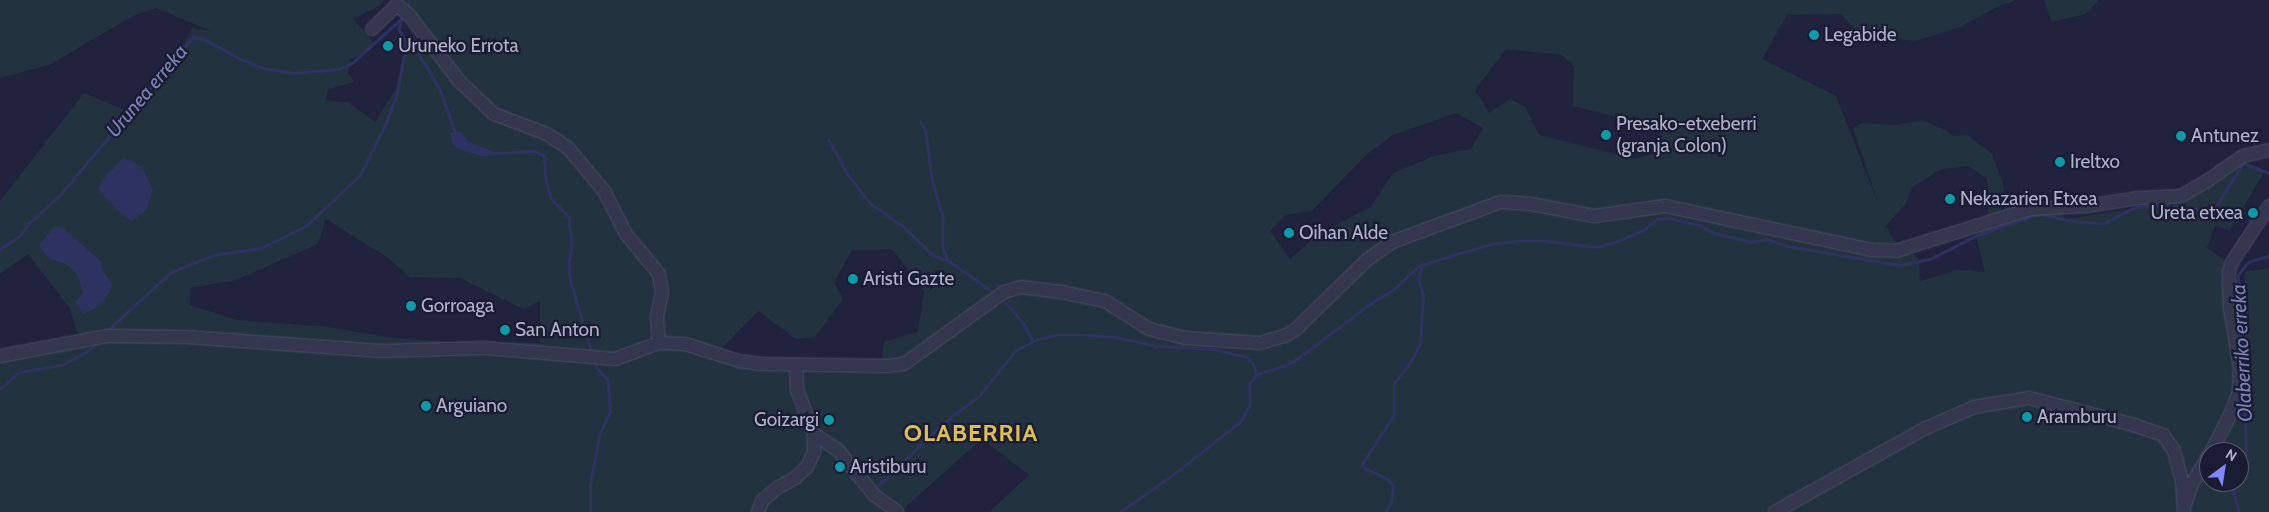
<!DOCTYPE html>
<html>
<head>
<meta charset="utf-8">
<style>
	body { margin:0 }
	#map { position:relative; width:2269px; height:512px; overflow:hidden; background:#21233e; font-family:Cabin,sans-serif }
	div>[style] { position:absolute }
	.green>* { inset:0; background:#23323f }
	.water>* { inset:0; background:#2e3261 }
	.stream>* { height:2.5px; margin:-1.25px; padding:0 1.25px; transform-origin:1.25px; border-radius:1.25px; background:#2e3261 }
	.roads { filter:drop-shadow(0 0 1px #4d4f66) drop-shadow(0 0 1px #4d4f66) }
	.minor>* { height:12px; margin:-6px; padding:0 6px; transform-origin:6px; border-radius:6px; background:#35374e }
	.dots>* { width:14px; height:14px; translate:-50% -50%; box-sizing:border-box; border:2px solid #1a1c33; border-radius:50% }
	span { translate:-50% -50%; white-space:nowrap; text-align:center; line-height:1.15; -webkit-text-stroke:4.5px #1a1c33; paint-order:stroke }
	.poi-label { font-size:19px; color:#b0b2c9 }
	.left { translate:0 -50%; text-align:left }
	.right { translate:-100% -50%; text-align:right }
	.water-label { font-size:20px; color:#7d83b8; font-style:italic }
	.district-label { font-size:24px; color:#debe56; font-weight:700; letter-spacing:1px }
	.north { position:absolute; left:2199px; top:442px; width:50px; height:50px; box-sizing:border-box; background:#1a1c33; border:1px solid #56586f; border-radius:50%; rotate:31deg; font-size:14px; font-weight:700; line-height:20px; text-align:center; color:#b0b2c9 }
	.north::after { content:''; display:block; margin:auto; width:18px; height:22px; background:#8087ff; clip-path:polygon(50% 0,100% 100%,50% 72%,0 100%) }
</style>
</head>
<body>
<div id="map">
	<div class="green">
		<i style="clip-path:polygon(evenodd,0 0,384px 0,381px 5px,353px 19px,375px 44px,367px 53px,350px 59px,348px 73px,354px 82px,328px 89px,326px 100px,349px 103px,375px 122px,395px 90px,404px 55px,424px 40px,457px 82px,491px 114px,540px 134px,557px 144px,602px 192px,607px 188px,573px 149px,540px 127px,497px 111px,462px 80px,401px 0,2016px 0,1995px 8px,1960px 27px,1916px 41px,1860px 35px,1841px 14px,1787px 15px,1762px 59px,1836px 96px,1879px 206px,1853px 128px,1863px 123px,1896px 125px,1922px 120px,1945px 130px,1953px 136px,1968px 135px,1992px 154px,2003px 184px,2005px 205px,2057px 203px,2065px 219px,2139px 208px,2142px 195px,2193px 190px,2243px 156px,2248px 163px,2264px 172px,2230px 230px,2215px 226px,2207px 248px,2228px 262px,2225px 275px,2232px 331px,2244px 320px,2245px 272px,2269px 268px,2269px 512px,989px 512px,1029px 475px,982px 439px,902px 510px,904px 512px,0 512px,0 362px,79px 337px,69px 307px,28px 254px,0 274px,0 201px,84px 93px,127px 111px,173px 65px,192px 28px,211px 31px,156px 8px,133px 16px,49px 65px,0 78px,0 0,1506px 49px,1562px 55px,1574px 66px,1573px 106px,1663px 128px,1656px 153px,1635px 159px,1539px 135px,1525px 107px,1510px 99px,1489px 113px,1475px 90px,1506px 49px,0 0,1456px 113px,1483px 128px,1471px 149px,1434px 156px,1393px 173px,1371px 207px,1320px 233px,1290px 259px,1270px 231px,1285px 215px,1312px 211px,1366px 155px,1393px 135px,1456px 113px,0 0,1969px 166px,1987px 179px,1989px 208px,1977px 239px,1985px 272px,1957px 270px,1920px 281px,1919px 259px,1894px 240px,1886px 226px,1906px 203px,1912px 187px,1942px 169px,1969px 166px,0 0,326px 219px,388px 258px,410px 277px,460px 278px,523px 309px,540px 301px,540px 343px,448px 342px,392px 338px,329px 327px,237px 320px,190px 305px,191px 288px,236px 280px,318px 244px,326px 219px,0 0,892px 249px,924px 291px,918px 332px,884px 342px,881px 369px,759px 366px,722px 348px,758px 311px,796px 339px,815px 337px,843px 299px,834px 282px,852px 250px,892px 249px,0 0,2209px 452px,2239px 452px,2239px 482px,2209px 482px,2209px 452px)"></i>
		<i style="clip-path:polygon(2044px 0,2099px 0,2086px 14px,2052px 22px)"></i>
	</div>
	<div class="water">
		<i style="clip-path:polygon(460px 131px,469px 142px,497px 153px,496px 155px,481px 156px,462px 150px,453px 145px,450px 133px)"></i>
		<i style="clip-path:polygon(122px 159px,131px 160px,143px 169px,153px 191px,146px 211px,131px 221px,117px 210px,98px 190px,102px 180px)"></i>
		<i style="clip-path:polygon(54px 227px,62px 227px,101px 261px,103px 271px,113px 285px,105px 299px,96px 308px,83px 314px,75px 302px,83px 294px,78px 276px,68px 265px,50px 259px,39px 246px)"></i>
	</div>
	<div class="stream">
		<i style="left:406px;top:9px;width:9px;rotate:-72deg"></i>
		<i style="left:402px;top:18px;width:11px;rotate:105deg"></i>
		<i style="left:399px;top:29px;width:15px;rotate:62deg"></i>
		<i style="left:406px;top:42px;width:13px;rotate:39deg"></i>
		<i style="left:416px;top:50px;width:44px;rotate:58.1deg"></i>
		<i style="left:439px;top:87px;width:50px;rotate:70.1deg"></i>
		<i style="left:921px;top:122px;width:11px;rotate:63deg"></i>
		<i style="left:926px;top:132px;width:47px;rotate:82.7deg"></i>
		<i style="left:932px;top:179px;width:40px;rotate:74deg"></i>
		<i style="left:943px;top:217px;width:31px;rotate:90deg"></i>
		<i style="left:943px;top:248px;width:13px;rotate:67deg"></i>
		<i style="left:829px;top:140px;width:41px;rotate:60.9deg"></i>
		<i style="left:849px;top:176px;width:34px;rotate:52deg"></i>
		<i style="left:870px;top:203px;width:39px;rotate:35deg"></i>
		<i style="left:902px;top:225px;width:43px;rotate:44.1deg"></i>
		<i style="left:933px;top:255px;width:17px;rotate:21deg"></i>
		<i style="left:949px;top:261px;width:56px;rotate:34.8deg"></i>
		<i style="left:494px;top:153px;width:40px;rotate:-2.9deg"></i>
		<i style="left:534px;top:151px;width:11px;rotate:22deg"></i>
		<i style="left:544px;top:155px;width:25px;rotate:85deg"></i>
		<i style="left:546px;top:180px;width:19px;rotate:74deg"></i>
		<i style="left:551px;top:198px;width:26px;rotate:47deg"></i>
		<i style="left:569px;top:217px;width:27px;rotate:84deg"></i>
		<i style="left:572px;top:244px;width:20px;rotate:99deg"></i>
		<i style="left:569px;top:264px;width:18px;rotate:84deg"></i>
		<i style="left:571px;top:282px;width:73px;rotate:73.3deg"></i>
		<i style="left:0;top:249px;width:23px;rotate:-34deg"></i>
		<i style="left:19px;top:236px;width:16px;rotate:-52deg"></i>
		<i style="left:29px;top:223px;width:40px;rotate:-42deg"></i>
		<i style="left:59px;top:196px;width:208px;rotate:-49.9deg"></i>
		<i style="left:193px;top:37px;width:11px;rotate:10deg"></i>
		<i style="left:204px;top:39px;width:42px;rotate:28.4deg"></i>
		<i style="left:241px;top:59px;width:24px;rotate:22deg"></i>
		<i style="left:263px;top:68px;width:31px;rotate:9deg"></i>
		<i style="left:294px;top:73px;width:45px;rotate:-5.1deg"></i>
		<i style="left:339px;top:69px;width:14px;rotate:-25deg"></i>
		<i style="left:352px;top:63px;width:67px;rotate:-42deg"></i>
		<i style="left:1003px;top:299px;width:33px;rotate:50deg"></i>
		<i style="left:1024px;top:324px;width:19px;rotate:62deg"></i>
		<i style="left:108px;top:330px;width:86px;rotate:-42.6deg"></i>
		<i style="left:171px;top:272px;width:46px;rotate:-21.6deg"></i>
		<i style="left:214px;top:255px;width:48px;rotate:-8.5deg"></i>
		<i style="left:261px;top:248px;width:50px;rotate:-26.1deg"></i>
		<i style="left:306px;top:226px;width:74px;rotate:-43.4deg"></i>
		<i style="left:360px;top:175px;width:56px;rotate:-63.4deg"></i>
		<i style="left:385px;top:125px;width:33px;rotate:-69deg"></i>
		<i style="left:397px;top:94px;width:53px;rotate:-80.2deg"></i>
		<i style="left:2245px;top:366px;width:17px;rotate:-87deg"></i>
		<i style="left:2246px;top:349px;width:18px;rotate:-109deg"></i>
		<i style="left:2240px;top:332px;width:57px;rotate:-92deg"></i>
		<i style="left:2238px;top:275px;width:16px;rotate:-52deg"></i>
		<i style="left:2248px;top:262px;width:22px;rotate:-16deg"></i>
		<i style="left:0;top:389px;width:25px;rotate:-42deg"></i>
		<i style="left:19px;top:372px;width:44px;rotate:-9.2deg"></i>
		<i style="left:62px;top:365px;width:31px;rotate:-29deg"></i>
		<i style="left:89px;top:350px;width:7px;rotate:-45deg"></i>
		<i style="left:2239px;top:469px;width:17px;rotate:-65deg"></i>
		<i style="left:2246px;top:454px;width:60px;rotate:-91.9deg"></i>
		<i style="left:2233px;top:482px;width:4px;rotate:104deg"></i>
		<i style="left:2232px;top:486px;width:27px;rotate:75deg"></i>
		<i style="left:877px;top:487px;width:86px;rotate:-44.1deg"></i>
		<i style="left:939px;top:427px;width:52px;rotate:-38deg"></i>
		<i style="left:980px;top:395px;width:56px;rotate:-51.5deg"></i>
		<i style="left:1015px;top:351px;width:26px;rotate:-28deg"></i>
		<i style="left:1038px;top:339px;width:18px;rotate:-13deg"></i>
		<i style="left:1056px;top:335px;width:32px"></i>
		<i style="left:1088px;top:335px;width:29px;rotate:4deg"></i>
		<i style="left:1117px;top:337px;width:39px;rotate:13deg"></i>
		<i style="left:1155px;top:346px;width:59px;rotate:2.9deg"></i>
		<i style="left:1214px;top:349px;width:34px;rotate:14deg"></i>
		<i style="left:1247px;top:357px;width:9px;rotate:49deg"></i>
		<i style="left:1253px;top:364px;width:11px;rotate:68deg"></i>
		<i style="left:590px;top:512px;width:26px;rotate:-90deg"></i>
		<i style="left:590px;top:486px;width:52px;rotate:-80deg"></i>
		<i style="left:599px;top:435px;width:26px;rotate:-65deg"></i>
		<i style="left:610px;top:411px;width:30px;rotate:-94deg"></i>
		<i style="left:608px;top:381px;width:18px;rotate:-131deg"></i>
		<i style="left:596px;top:367px;width:5px;rotate:-101deg"></i>
		<i style="left:1120px;top:512px;width:71px;rotate:-35.3deg"></i>
		<i style="left:1178px;top:471px;width:80px;rotate:-38.4deg"></i>
		<i style="left:1241px;top:421px;width:19px;rotate:-62deg"></i>
		<i style="left:1250px;top:404px;width:20px;rotate:-93deg"></i>
		<i style="left:1249px;top:384px;width:13px;rotate:-51deg"></i>
		<i style="left:1257px;top:374px;width:28px;rotate:-17deg"></i>
		<i style="left:1284px;top:366px;width:15px;rotate:-28deg"></i>
		<i style="left:1297px;top:359px;width:96px;rotate:-37deg"></i>
		<i style="left:1374px;top:301px;width:22px;rotate:-30deg"></i>
		<i style="left:1393px;top:290px;width:35px;rotate:-43deg"></i>
		<i style="left:1419px;top:266px;width:43px;rotate:-17.6deg"></i>
		<i style="left:1460px;top:253px;width:37px;rotate:-16deg"></i>
		<i style="left:1496px;top:243px;width:21px;rotate:-5deg"></i>
		<i style="left:1517px;top:241px;width:30px"></i>
		<i style="left:1547px;top:241px;width:50px;rotate:6.8deg"></i>
		<i style="left:1597px;top:247px;width:22px;rotate:-16deg"></i>
		<i style="left:1618px;top:241px;width:30px;rotate:-24deg"></i>
		<i style="left:1645px;top:229px;width:16px;rotate:-40deg"></i>
		<i style="left:1657px;top:219px;width:12px;rotate:-5deg"></i>
		<i style="left:1669px;top:218px;width:32px;rotate:13deg"></i>
		<i style="left:1700px;top:225px;width:13px;rotate:32deg"></i>
		<i style="left:1711px;top:232px;width:41px;rotate:14deg"></i>
		<i style="left:1751px;top:242px;width:16px;rotate:-11deg"></i>
		<i style="left:1767px;top:239px;width:21px;rotate:19deg"></i>
		<i style="left:1787px;top:246px;width:116px;rotate:9.5deg"></i>
		<i style="left:1901px;top:265px;width:30px;rotate:-12deg"></i>
		<i style="left:1930px;top:259px;width:51px;rotate:-27.1deg"></i>
		<i style="left:1975px;top:236px;width:65px;rotate:-19deg"></i>
		<i style="left:2036px;top:215px;width:9px"></i>
		<i style="left:2045px;top:215px;width:35px;rotate:12deg"></i>
		<i style="left:2079px;top:222px;width:25px;rotate:2deg"></i>
		<i style="left:2104px;top:223px;width:36px;rotate:-27deg"></i>
		<i style="left:2136px;top:207px;width:34px;rotate:-2deg"></i>
		<i style="left:2170px;top:206px;width:43px;rotate:6.6deg"></i>
		<i style="left:2213px;top:211px;width:57px;rotate:-58deg"></i>
		<i style="left:2243px;top:163px;width:28px;rotate:21deg"></i>
		<i style="left:1385px;top:512px;width:11px;rotate:-56deg"></i>
		<i style="left:1391px;top:503px;width:17px;rotate:-83deg"></i>
		<i style="left:1393px;top:486px;width:11px;rotate:-131deg"></i>
		<i style="left:1386px;top:478px;width:23px;rotate:-157deg"></i>
		<i style="left:1365px;top:469px;width:6px;rotate:-121deg"></i>
		<i style="left:1362px;top:464px;width:59px;rotate:-56.9deg"></i>
		<i style="left:1394px;top:415px;width:32px;rotate:-90deg"></i>
		<i style="left:1394px;top:383px;width:28px;rotate:-52deg"></i>
		<i style="left:1411px;top:361px;width:19px;rotate:-62deg"></i>
		<i style="left:1420px;top:344px;width:48px;rotate:-86.4deg"></i>
		<i style="left:1423px;top:296px;width:18px;rotate:-106deg"></i>
		<i style="left:1418px;top:279px;width:15px;rotate:-74deg"></i>
	</div>
	<div class="roads">
		<div class="minor">
			<i style="left:372px;top:29px;width:35px;rotate:-44deg"></i>
			<i style="left:397px;top:5px;width:16px;rotate:40deg"></i>
			<i style="left:409px;top:15px;width:84px;rotate:52.7deg"></i>
			<i style="left:460px;top:82px;width:47px;rotate:43.3deg"></i>
			<i style="left:494px;top:114px;width:57px;rotate:20.7deg"></i>
			<i style="left:547px;top:134px;width:27px;rotate:34deg"></i>
			<i style="left:569px;top:149px;width:55px;rotate:50.2deg"></i>
			<i style="left:604px;top:191px;width:48px;rotate:62.9deg"></i>
			<i style="left:626px;top:234px;width:52px;rotate:50.5deg"></i>
			<i style="left:659px;top:274px;width:19px;rotate:81deg"></i>
			<i style="left:662px;top:293px;width:25px;rotate:102deg"></i>
			<i style="left:657px;top:317px;width:26px;rotate:86deg"></i>
			<i style="left:0;top:356px;width:110px;rotate:-10.5deg"></i>
			<i style="left:108px;top:336px;width:78px;rotate:0.7deg"></i>
			<i style="left:186px;top:337px;width:196px;rotate:4.1deg"></i>
			<i style="left:382px;top:351px;width:102px;rotate:-1.7deg"></i>
			<i style="left:484px;top:348px;width:131px;rotate:4.8deg"></i>
			<i style="left:615px;top:359px;width:47px;rotate:-20deg"></i>
			<i style="left:659px;top:343px;width:26px;rotate:2deg"></i>
			<i style="left:685px;top:344px;width:57px;rotate:17.5deg"></i>
			<i style="left:739px;top:361px;width:22px;rotate:8deg"></i>
			<i style="left:761px;top:364px;width:126px;rotate:0.9deg"></i>
			<i style="left:887px;top:366px;width:17px;rotate:-7deg"></i>
			<i style="left:904px;top:364px;width:123px;rotate:-35.8deg"></i>
			<i style="left:1004px;top:292px;width:18px;rotate:-16deg"></i>
			<i style="left:1021px;top:287px;width:40px;rotate:7.1deg"></i>
			<i style="left:1061px;top:292px;width:45px;rotate:11.6deg"></i>
			<i style="left:1105px;top:301px;width:52px;rotate:32.5deg"></i>
			<i style="left:1149px;top:329px;width:38px;rotate:14deg"></i>
			<i style="left:1186px;top:338px;width:74px;rotate:3.9deg"></i>
			<i style="left:1260px;top:343px;width:26px;rotate:-16deg"></i>
			<i style="left:1285px;top:336px;width:13px;rotate:-32deg"></i>
			<i style="left:1296px;top:329px;width:100px;rotate:-44.2deg"></i>
			<i style="left:1368px;top:259px;width:29px;rotate:-35deg"></i>
			<i style="left:1392px;top:242px;width:116px;rotate:-20.2deg"></i>
			<i style="left:1501px;top:202px;width:30px;rotate:4deg"></i>
			<i style="left:1531px;top:204px;width:64px;rotate:10.8deg"></i>
			<i style="left:1594px;top:216px;width:72px;rotate:-8deg"></i>
			<i style="left:1665px;top:206px;width:212px;rotate:12deg"></i>
			<i style="left:1872px;top:250px;width:24px;rotate:2deg"></i>
			<i style="left:1896px;top:251px;width:141px;rotate:-17.3deg"></i>
			<i style="left:2031px;top:209px;width:56px;rotate:-3.1deg"></i>
			<i style="left:2087px;top:206px;width:52px;rotate:-8.9deg"></i>
			<i style="left:2138px;top:198px;width:43px;rotate:-2.7deg"></i>
			<i style="left:2181px;top:196px;width:30px;rotate:-30deg"></i>
			<i style="left:2207px;top:181px;width:44px;rotate:-34.8deg"></i>
			<i style="left:2243px;top:156px;width:27px;rotate:-13deg"></i>
			<i style="left:814px;top:434px;width:29px;rotate:34deg"></i>
			<i style="left:838px;top:450px;width:58px;rotate:51.3deg"></i>
			<i style="left:874px;top:495px;width:29px;rotate:36deg"></i>
			<i style="left:2211px;top:452px;width:42px;rotate:-62.8deg"></i>
			<i style="left:2230px;top:415px;width:25px;rotate:-69deg"></i>
			<i style="left:2239px;top:392px;width:23px;rotate:-88deg"></i>
			<i style="left:2240px;top:369px;width:62px;rotate:-99.3deg"></i>
			<i style="left:2230px;top:308px;width:36px;rotate:-92deg"></i>
			<i style="left:2229px;top:272px;width:10px;rotate:-73deg"></i>
			<i style="left:2232px;top:262px;width:67px;rotate:-56.5deg"></i>
			<i style="left:2186px;top:502px;width:19px;rotate:-72deg"></i>
			<i style="left:2192px;top:484px;width:34px;rotate:-60deg"></i>
			<i style="left:758px;top:512px;width:12px;rotate:-70deg"></i>
			<i style="left:762px;top:501px;width:20px;rotate:-41deg"></i>
			<i style="left:777px;top:488px;width:21px;rotate:-29deg"></i>
			<i style="left:795px;top:478px;width:16px;rotate:-43deg"></i>
			<i style="left:807px;top:467px;width:17px;rotate:-65deg"></i>
			<i style="left:814px;top:452px;width:18px;rotate:-90deg"></i>
			<i style="left:814px;top:434px;width:47px;rotate:-111.1deg"></i>
			<i style="left:797px;top:390px;width:25px;rotate:-92deg"></i>
			<i style="left:1775px;top:512px;width:171px;rotate:-29.1deg"></i>
			<i style="left:1924px;top:429px;width:55px;rotate:-23.7deg"></i>
			<i style="left:1974px;top:407px;width:56px;rotate:-9.3deg"></i>
			<i style="left:2029px;top:398px;width:108px;rotate:14.4deg"></i>
			<i style="left:2134px;top:425px;width:31px;rotate:19deg"></i>
			<i style="left:2163px;top:435px;width:19px;rotate:55deg"></i>
			<i style="left:2174px;top:451px;width:31px;rotate:75deg"></i>
			<i style="left:2182px;top:481px;width:31px;rotate:86deg"></i>
		</div>
	</div>
	<div class="dots">
		<i style="left:1814px;top:35px;background:#0f9aa8"></i>
		<i style="left:388px;top:46px;background:#0f9aa8"></i>
		<i style="left:1606px;top:135px;background:#0f9aa8"></i>
		<i style="left:2181px;top:136px;background:#0f9aa8"></i>
		<i style="left:2060px;top:162px;background:#0f9aa8"></i>
		<i style="left:1950px;top:199px;background:#0f9aa8"></i>
		<i style="left:2253px;top:213px;background:#0f9aa8"></i>
		<i style="left:1289px;top:233px;background:#0f9aa8"></i>
		<i style="left:853px;top:279px;background:#0f9aa8"></i>
		<i style="left:411px;top:306px;background:#0f9aa8"></i>
		<i style="left:505px;top:330px;background:#0f9aa8"></i>
		<i style="left:426px;top:406px;background:#0f9aa8"></i>
		<i style="left:2027px;top:417px;background:#0f9aa8"></i>
		<i style="left:829px;top:420px;background:#0f9aa8"></i>
		<i style="left:840px;top:467px;background:#0f9aa8"></i>
	</div>
	<div class="poi-label">
		<span class="left" style="left:1824px;top:35px">Legabide</span>
		<span class="left" style="left:398px;top:46px">Uruneko Errota</span>
		<span class="left" style="left:1616px;top:135px">Presako-etxeberri<br>(granja Colon)</span>
		<span class="left" style="left:2191px;top:136px">Antunez</span>
		<span class="left" style="left:2070px;top:162px">Ireltxo</span>
		<span class="left" style="left:1960px;top:199px">Nekazarien Etxea</span>
		<span class="right" style="left:2243px;top:213px">Ureta etxea</span>
		<span class="left" style="left:1299px;top:233px">Oihan Alde</span>
		<span class="left" style="left:863px;top:279px">Aristi Gazte</span>
		<span class="left" style="left:421px;top:306px">Gorroaga</span>
		<span class="left" style="left:515px;top:330px">San Anton</span>
		<span class="left" style="left:436px;top:406px">Arguiano</span>
		<span class="left" style="left:2037px;top:417px">Aramburu</span>
		<span class="right" style="left:819px;top:420px">Goizargi</span>
		<span class="left" style="left:850px;top:467px">Aristiburu</span>
	</div>
	<div class="water-label">
		<span style="left:147px;top:91px;rotate:-50deg">Urunea erreka</span>
		<span style="left:2242px;top:353px;rotate:-93deg">Olaberriko erreka</span>
	</div>
	<div class="district-label">
		<span style="left:971px;top:433px">OLABERRIA</span>
	</div>
	<div class="north">N</div>
</div>
</body>
</html>
